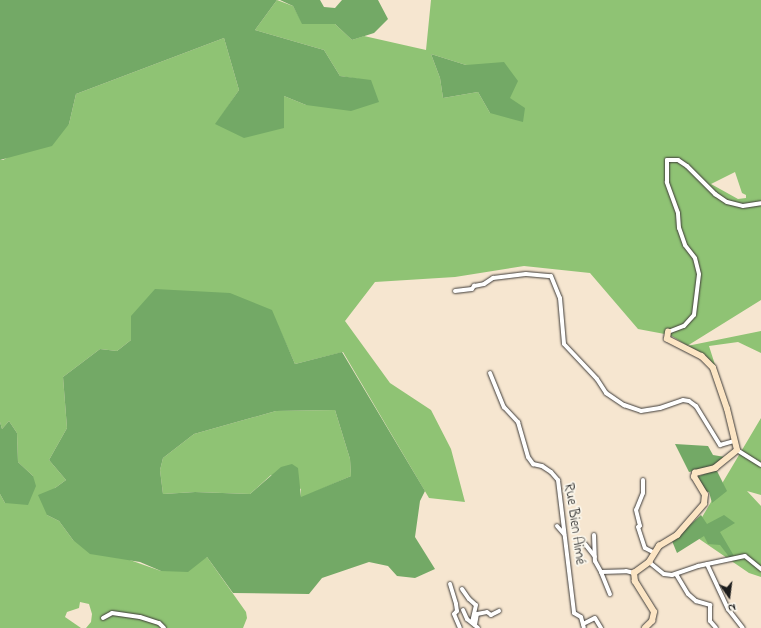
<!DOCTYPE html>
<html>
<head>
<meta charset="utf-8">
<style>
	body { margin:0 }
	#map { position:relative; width:761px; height:628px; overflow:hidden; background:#f6e6d0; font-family:"Indie Flower",sans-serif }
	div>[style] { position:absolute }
	.green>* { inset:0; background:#8fc374 }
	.forest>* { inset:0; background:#73a966 }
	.roads { filter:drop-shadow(0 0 1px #3d3a37) drop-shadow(0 0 1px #3d3a37) }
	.street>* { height:4px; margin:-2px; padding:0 2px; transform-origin:2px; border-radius:2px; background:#fff }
	.secondary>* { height:5.5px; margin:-2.75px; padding:0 2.75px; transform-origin:2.75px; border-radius:2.75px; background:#fce5c4 }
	span { translate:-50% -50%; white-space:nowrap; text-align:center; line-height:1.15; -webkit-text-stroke:3.5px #fbf7ec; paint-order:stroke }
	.street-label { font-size:14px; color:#1c1c1c }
	.north { position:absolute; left:709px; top:576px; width:40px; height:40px; -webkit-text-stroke:3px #fbf7ec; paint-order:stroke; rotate:166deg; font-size:11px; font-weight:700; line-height:16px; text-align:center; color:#1c1c1c }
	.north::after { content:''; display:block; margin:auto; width:14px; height:18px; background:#1c1c1c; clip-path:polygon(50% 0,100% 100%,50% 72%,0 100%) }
</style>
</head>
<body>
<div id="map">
	<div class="green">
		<i style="clip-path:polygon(evenodd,277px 0,293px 6px,303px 24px,335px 24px,352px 40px,364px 36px,426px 50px,431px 0,761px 0,761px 300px,687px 346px,761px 331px,761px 353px,738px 342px,709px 346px,724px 393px,704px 356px,670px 335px,638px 329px,590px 273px,524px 266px,455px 277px,375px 282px,345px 321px,390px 383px,431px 410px,451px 449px,465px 502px,429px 498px,343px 352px,295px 364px,271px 310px,131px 316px,131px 340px,117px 351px,100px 349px,63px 377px,67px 428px,49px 460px,66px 480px,55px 488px,47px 515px,59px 521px,73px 540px,161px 571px,207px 557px,246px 612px,247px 618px,243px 628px,86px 628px,91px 622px,92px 614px,89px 604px,80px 602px,79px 608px,67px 612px,65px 617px,81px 628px,0 628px,0 494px,5px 503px,33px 476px,18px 462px,17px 433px,9px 421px,2px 429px,0 422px,0 160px,3px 160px,69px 124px,76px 94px,224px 38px,239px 90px,216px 124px,284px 96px,306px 105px,371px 81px,340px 76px,324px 50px,255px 30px,277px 0,431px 54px,466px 65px,510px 98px,490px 113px,478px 92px,443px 98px,440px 78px,431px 54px,277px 0,735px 172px,742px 193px,746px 195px,746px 198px,738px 199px,711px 184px,735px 172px)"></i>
		<i style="clip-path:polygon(335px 410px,350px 459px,351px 476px,301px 498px,301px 489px,271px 475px,250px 494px,195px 492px,163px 494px,160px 470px,163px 458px,194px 434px,276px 411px)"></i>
		<i style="clip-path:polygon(761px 418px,761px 495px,747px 491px,761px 506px,761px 577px,749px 573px,692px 534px)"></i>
	</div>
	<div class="forest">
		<i style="clip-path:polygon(0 0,277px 0,255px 30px,324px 50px,340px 76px,371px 80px,379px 102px,351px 111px,306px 105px,284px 96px,284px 128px,244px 138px,215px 124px,239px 90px,224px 38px,76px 94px,69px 124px,52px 146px,0 160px)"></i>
		<i style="clip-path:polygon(280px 0,320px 0,324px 7px,335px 8px,342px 0,378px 0,388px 19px,374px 33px,352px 40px,335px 24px,302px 24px,293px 6px)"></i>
		<i style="clip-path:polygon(431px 54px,466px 65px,504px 62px,518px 81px,510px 98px,525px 108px,523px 122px,490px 113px,478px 92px,443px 98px,440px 78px)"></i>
		<i style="clip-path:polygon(evenodd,155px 289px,230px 293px,272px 310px,295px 364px,342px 352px,425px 491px,420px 501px,415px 537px,435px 569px,415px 578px,397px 576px,388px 566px,369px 562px,322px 578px,309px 594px,233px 593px,207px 557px,188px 572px,161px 571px,140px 562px,90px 554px,73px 540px,59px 521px,47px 515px,38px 495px,55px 488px,66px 480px,49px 460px,67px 428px,63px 377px,100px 349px,117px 351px,131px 340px,131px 316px,155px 289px,335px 410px,350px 459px,351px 476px,301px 497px,298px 468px,292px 464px,281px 467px,250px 494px,195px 492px,163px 494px,160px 470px,163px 458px,194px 434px,276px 411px,335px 410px)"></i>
		<i style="clip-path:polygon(9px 421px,17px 433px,18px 462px,33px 476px,36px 486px,28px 505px,5px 503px,0 494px,0 422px,2px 429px)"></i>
		<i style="clip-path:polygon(675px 444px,708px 446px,713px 455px,725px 457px,715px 467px,689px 472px)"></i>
		<i style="clip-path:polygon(716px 469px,727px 491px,712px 503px,709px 492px,704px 491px,697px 477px)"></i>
		<i style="clip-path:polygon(701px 515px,707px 524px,724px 515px,735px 523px,720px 532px,734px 556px,730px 558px,720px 545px,708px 544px,704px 536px,677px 553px,672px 541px)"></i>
	</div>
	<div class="roads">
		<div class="street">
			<i style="left:455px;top:291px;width:17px;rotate:-7deg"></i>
			<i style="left:472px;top:289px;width:4px;rotate:-56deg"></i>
			<i style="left:474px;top:286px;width:10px;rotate:-11deg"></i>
			<i style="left:484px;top:284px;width:11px;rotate:-34deg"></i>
			<i style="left:493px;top:278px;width:33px;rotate:-7deg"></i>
			<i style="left:526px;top:274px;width:25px;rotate:5deg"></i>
			<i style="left:551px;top:276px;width:24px;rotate:68deg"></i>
			<i style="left:560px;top:298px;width:46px;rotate:85deg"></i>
			<i style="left:564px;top:344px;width:48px;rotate:46.7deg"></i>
			<i style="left:597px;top:379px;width:17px;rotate:57deg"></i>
			<i style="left:606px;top:393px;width:22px;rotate:34deg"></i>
			<i style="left:624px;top:405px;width:18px;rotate:19deg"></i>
			<i style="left:641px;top:411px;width:19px;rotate:-9deg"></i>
			<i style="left:660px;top:408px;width:24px;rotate:-19deg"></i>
			<i style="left:683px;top:400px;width:6px;rotate:9deg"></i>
			<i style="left:689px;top:401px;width:9px;rotate:36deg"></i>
			<i style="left:696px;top:406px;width:46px;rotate:58.4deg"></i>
			<i style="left:720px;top:445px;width:15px;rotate:-16deg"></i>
			<i style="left:668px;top:332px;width:17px;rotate:-21deg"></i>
			<i style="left:684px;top:326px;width:15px;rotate:-48deg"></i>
			<i style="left:694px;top:315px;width:41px;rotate:-83deg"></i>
			<i style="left:699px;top:274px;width:16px;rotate:-104deg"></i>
			<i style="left:695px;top:258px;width:16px;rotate:-128deg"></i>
			<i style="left:685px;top:245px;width:18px;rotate:-109deg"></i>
			<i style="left:679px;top:228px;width:15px;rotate:-94deg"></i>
			<i style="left:678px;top:213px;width:33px;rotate:-110deg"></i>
			<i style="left:667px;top:182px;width:22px;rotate:-90deg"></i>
			<i style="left:667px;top:160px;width:11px"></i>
			<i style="left:678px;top:160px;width:11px;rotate:34deg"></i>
			<i style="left:687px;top:166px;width:40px;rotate:45deg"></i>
			<i style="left:715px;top:194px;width:14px;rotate:34deg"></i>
			<i style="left:727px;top:202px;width:16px;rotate:14deg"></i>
			<i style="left:743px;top:206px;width:18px;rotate:-9deg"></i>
			<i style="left:490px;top:373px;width:37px;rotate:68deg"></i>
			<i style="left:504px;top:407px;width:21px;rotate:47deg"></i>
			<i style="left:518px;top:422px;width:36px;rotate:74deg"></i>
			<i style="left:528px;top:457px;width:9px;rotate:54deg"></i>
			<i style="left:533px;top:464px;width:9px;rotate:13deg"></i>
			<i style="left:542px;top:466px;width:11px;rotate:34deg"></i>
			<i style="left:551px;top:472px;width:11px;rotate:49deg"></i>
			<i style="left:558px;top:480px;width:134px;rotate:83.1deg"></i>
			<i style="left:574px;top:613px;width:8px;rotate:30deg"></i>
			<i style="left:581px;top:617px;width:11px;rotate:75deg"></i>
			<i style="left:737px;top:450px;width:28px;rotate:32deg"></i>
			<i style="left:643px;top:480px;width:13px;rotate:90deg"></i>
			<i style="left:643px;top:493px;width:18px;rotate:112deg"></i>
			<i style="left:636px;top:510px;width:16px;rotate:76deg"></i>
			<i style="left:640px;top:526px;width:2px;rotate:153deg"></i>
			<i style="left:638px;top:527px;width:22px;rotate:72deg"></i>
			<i style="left:645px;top:548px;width:11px;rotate:27deg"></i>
			<i style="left:557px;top:526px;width:11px;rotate:49deg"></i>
			<i style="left:594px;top:535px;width:26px;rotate:88deg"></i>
			<i style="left:595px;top:561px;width:13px;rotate:61deg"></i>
			<i style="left:601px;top:572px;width:25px;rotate:-2deg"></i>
			<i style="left:626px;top:571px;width:8px;rotate:14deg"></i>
			<i style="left:585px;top:544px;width:16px;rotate:52deg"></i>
			<i style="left:649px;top:562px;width:19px;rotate:39deg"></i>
			<i style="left:664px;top:574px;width:8px;rotate:7deg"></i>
			<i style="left:672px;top:575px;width:28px;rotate:-19deg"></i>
			<i style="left:698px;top:566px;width:48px;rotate:-12deg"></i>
			<i style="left:745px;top:556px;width:21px;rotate:39deg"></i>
			<i style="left:707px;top:564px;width:50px;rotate:65deg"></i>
			<i style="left:728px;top:609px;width:24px;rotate:52deg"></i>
			<i style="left:601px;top:572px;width:24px;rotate:68deg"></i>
			<i style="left:676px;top:574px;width:23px;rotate:59deg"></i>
			<i style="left:688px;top:594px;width:11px;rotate:41deg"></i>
			<i style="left:696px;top:601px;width:15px;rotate:16deg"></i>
			<i style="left:710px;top:605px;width:16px;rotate:90deg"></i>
			<i style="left:710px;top:621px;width:9px;rotate:49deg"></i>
			<i style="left:450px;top:584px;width:21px;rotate:73deg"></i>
			<i style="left:456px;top:604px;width:7px;rotate:82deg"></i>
			<i style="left:457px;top:611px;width:4px;rotate:135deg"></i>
			<i style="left:454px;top:614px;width:15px;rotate:67deg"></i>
			<i style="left:462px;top:589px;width:12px;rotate:55deg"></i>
			<i style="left:469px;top:599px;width:9px;rotate:41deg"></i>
			<i style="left:476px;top:605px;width:18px;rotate:103deg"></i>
			<i style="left:463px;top:610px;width:10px;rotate:66deg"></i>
			<i style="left:467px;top:619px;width:14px;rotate:39deg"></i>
			<i style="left:103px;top:618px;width:10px;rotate:-29deg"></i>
			<i style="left:112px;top:613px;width:28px;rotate:8deg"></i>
			<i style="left:140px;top:617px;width:20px;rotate:18deg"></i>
			<i style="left:159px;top:623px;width:7px;rotate:45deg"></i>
			<i style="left:583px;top:624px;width:13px;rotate:-27deg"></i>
			<i style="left:595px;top:618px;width:12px;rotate:59deg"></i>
			<i style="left:475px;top:625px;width:11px;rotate:-80deg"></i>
			<i style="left:477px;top:614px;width:10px;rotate:-11deg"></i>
			<i style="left:487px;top:612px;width:5px;rotate:37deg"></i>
			<i style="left:491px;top:615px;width:9px;rotate:-27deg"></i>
		</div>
		<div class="secondary">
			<i style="left:645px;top:628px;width:10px;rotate:-45deg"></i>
			<i style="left:652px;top:621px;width:9px;rotate:-77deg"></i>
			<i style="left:654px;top:612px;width:36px;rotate:-122deg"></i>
			<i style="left:635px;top:582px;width:9px;rotate:-96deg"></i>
			<i style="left:634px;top:573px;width:19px;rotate:-36deg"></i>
			<i style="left:649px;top:562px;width:19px;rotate:-58deg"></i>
			<i style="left:659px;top:546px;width:21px;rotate:-31deg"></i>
			<i style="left:677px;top:535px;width:41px;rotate:-48.9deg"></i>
			<i style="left:704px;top:504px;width:9px;rotate:-84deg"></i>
			<i style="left:705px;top:495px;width:21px;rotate:-121deg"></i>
			<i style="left:694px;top:477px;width:4px;rotate:-76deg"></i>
			<i style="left:695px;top:473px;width:21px;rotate:-14deg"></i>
			<i style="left:715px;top:468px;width:28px;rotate:-39deg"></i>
			<i style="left:737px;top:450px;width:42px;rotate:-103.7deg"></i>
			<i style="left:727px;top:409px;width:43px;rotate:-108.9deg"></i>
			<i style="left:713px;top:368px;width:16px;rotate:-135deg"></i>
			<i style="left:702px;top:357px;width:39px;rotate:-153deg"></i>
			<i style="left:667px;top:339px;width:7px;rotate:-82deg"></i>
		</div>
	</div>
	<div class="street-label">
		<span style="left:574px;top:524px;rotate:82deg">Rue Bien Aimé</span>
	</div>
	<div class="north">N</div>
</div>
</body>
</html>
